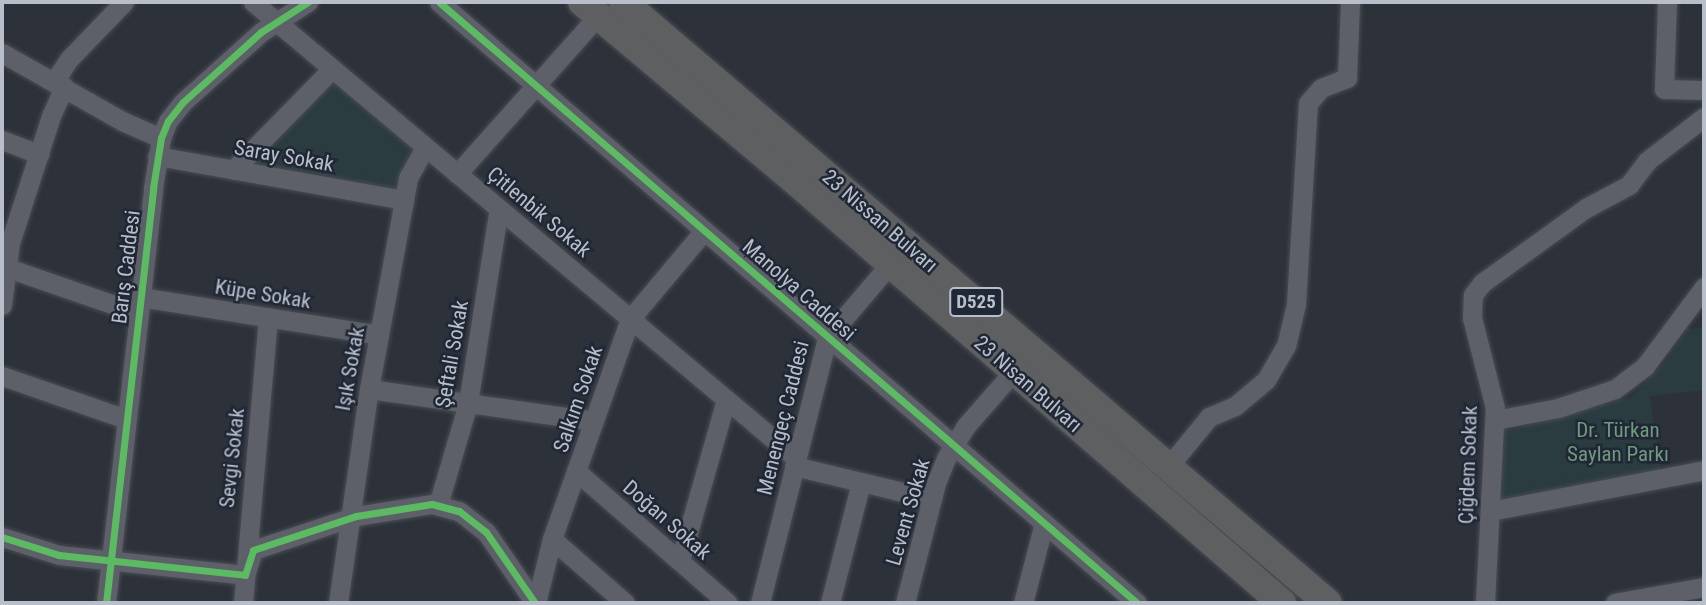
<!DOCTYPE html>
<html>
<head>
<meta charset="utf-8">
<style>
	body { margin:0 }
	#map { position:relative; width:1706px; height:605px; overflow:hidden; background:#2d313a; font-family:"Roboto Condensed",sans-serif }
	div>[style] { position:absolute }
	.green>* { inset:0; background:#2b3c40 }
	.roads { filter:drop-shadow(0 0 2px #494c52) drop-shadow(0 0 2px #494c52) }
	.minor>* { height:19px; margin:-9.5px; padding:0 9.5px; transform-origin:9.5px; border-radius:9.5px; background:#5d6068 }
	.highway>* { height:28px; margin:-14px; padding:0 14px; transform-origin:14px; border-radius:14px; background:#5d5f61 }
	.cycleway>* { height:7px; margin:-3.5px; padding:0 3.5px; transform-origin:3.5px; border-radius:3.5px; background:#5cba63 }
	span { translate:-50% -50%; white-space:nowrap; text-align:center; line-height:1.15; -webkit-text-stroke:5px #202735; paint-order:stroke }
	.shield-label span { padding:2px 5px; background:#202735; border:2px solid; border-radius:5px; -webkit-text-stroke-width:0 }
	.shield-label { font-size:19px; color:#b8beca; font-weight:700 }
	.street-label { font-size:21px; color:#b8beca }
	.park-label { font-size:21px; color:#71997d }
	.frame { position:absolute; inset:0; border:4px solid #b8beca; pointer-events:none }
</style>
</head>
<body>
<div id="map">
	<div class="green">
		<i style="clip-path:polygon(332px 79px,412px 148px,399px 191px,251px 165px)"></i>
		<i style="clip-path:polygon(1704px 328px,1704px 390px,1650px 396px,1661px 471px,1501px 503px,1505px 432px,1632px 397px,1665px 362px,1688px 329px)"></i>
	</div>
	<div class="roads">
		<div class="minor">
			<i style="left:253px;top:2px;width:709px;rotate:40.02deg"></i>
			<i style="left:439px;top:2px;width:921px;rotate:40.73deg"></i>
			<i style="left:1667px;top:2px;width:87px;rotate:92deg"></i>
			<i style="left:1664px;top:89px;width:40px;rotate:1.4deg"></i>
			<i style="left:2px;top:53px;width:138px;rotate:29.5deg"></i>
			<i style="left:122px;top:121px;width:43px;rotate:23.6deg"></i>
			<i style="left:54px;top:82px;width:27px;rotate:-57deg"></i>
			<i style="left:69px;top:59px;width:79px;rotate:-46deg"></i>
			<i style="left:2px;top:140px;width:40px;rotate:21deg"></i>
			<i style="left:157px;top:156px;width:251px;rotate:10.1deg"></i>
			<i style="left:233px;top:170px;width:141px;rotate:-45.6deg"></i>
			<i style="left:457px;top:174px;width:212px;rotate:-48.3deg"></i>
			<i style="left:2px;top:266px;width:144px;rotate:19.1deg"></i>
			<i style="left:140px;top:297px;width:242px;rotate:9deg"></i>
			<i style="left:2px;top:305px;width:63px;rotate:-82.6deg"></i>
			<i style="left:10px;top:243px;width:133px;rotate:-72.1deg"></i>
			<i style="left:51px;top:116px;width:32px;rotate:-66deg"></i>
			<i style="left:2px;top:376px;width:131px;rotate:19.1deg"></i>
			<i style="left:369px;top:389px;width:227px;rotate:8.1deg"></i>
			<i style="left:1495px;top:420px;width:64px;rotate:-10.8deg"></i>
			<i style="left:1558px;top:408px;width:60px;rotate:-18.4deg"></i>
			<i style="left:1615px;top:389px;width:38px;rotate:-37deg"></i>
			<i style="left:1645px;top:366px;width:99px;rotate:-53.2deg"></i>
			<i style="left:794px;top:466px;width:142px;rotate:13.4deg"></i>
			<i style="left:1168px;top:467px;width:65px;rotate:-50.6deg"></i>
			<i style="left:1209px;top:417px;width:28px;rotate:-23deg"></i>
			<i style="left:1235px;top:406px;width:40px;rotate:-40deg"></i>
			<i style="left:1266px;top:380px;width:39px;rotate:-60deg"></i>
			<i style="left:1286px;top:346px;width:43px;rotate:-76.6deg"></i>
			<i style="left:1296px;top:304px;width:201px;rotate:-86.6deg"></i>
			<i style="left:1308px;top:103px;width:20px;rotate:-49deg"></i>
			<i style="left:1321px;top:88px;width:28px;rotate:-21deg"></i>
			<i style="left:1347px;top:78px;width:76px;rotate:-87.7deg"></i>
			<i style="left:576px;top:471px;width:201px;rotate:41deg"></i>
			<i style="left:438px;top:505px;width:106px;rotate:-73.6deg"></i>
			<i style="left:468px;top:403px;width:197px;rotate:-81deg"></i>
			<i style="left:1490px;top:511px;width:218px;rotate:-10.8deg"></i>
			<i style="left:2px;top:537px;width:60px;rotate:17.5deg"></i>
			<i style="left:59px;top:555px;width:187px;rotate:6.1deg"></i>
			<i style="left:245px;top:575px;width:26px;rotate:-72deg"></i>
			<i style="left:253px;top:550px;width:108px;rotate:-18.3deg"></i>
			<i style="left:356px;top:516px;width:77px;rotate:-9deg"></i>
			<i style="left:432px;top:504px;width:28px;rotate:15deg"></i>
			<i style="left:459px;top:511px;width:34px;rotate:38deg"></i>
			<i style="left:486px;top:532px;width:86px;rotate:55.4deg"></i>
			<i style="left:552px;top:539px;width:97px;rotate:41.2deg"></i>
			<i style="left:680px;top:561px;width:168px;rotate:-74.1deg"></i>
			<i style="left:106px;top:603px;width:418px;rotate:-83.5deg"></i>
			<i style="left:153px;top:188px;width:51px;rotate:-80.9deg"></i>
			<i style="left:161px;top:138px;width:18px;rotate:-68deg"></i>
			<i style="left:168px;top:121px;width:24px;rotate:-52deg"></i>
			<i style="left:183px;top:102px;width:105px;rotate:-41.9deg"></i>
			<i style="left:261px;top:32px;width:56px;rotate:-32.6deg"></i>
			<i style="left:243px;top:603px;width:287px;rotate:-85deg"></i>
			<i style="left:338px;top:603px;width:216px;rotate:-81.8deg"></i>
			<i style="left:369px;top:389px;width:215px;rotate:-79.5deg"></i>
			<i style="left:408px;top:178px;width:35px;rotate:-61deg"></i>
			<i style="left:536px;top:603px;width:66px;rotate:-76deg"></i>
			<i style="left:552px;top:539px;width:233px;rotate:-70.5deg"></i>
			<i style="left:630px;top:319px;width:114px;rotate:-50deg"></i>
			<i style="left:760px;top:603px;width:273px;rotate:-75.8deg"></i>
			<i style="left:827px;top:338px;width:97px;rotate:-49.6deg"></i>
			<i style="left:830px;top:603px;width:125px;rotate:-75.6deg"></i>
			<i style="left:905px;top:603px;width:124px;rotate:-75.5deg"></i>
			<i style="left:936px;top:483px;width:27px;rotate:-68deg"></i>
			<i style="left:946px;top:458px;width:36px;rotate:-58deg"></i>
			<i style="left:965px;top:427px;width:74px;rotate:-48.8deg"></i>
			<i style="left:1023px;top:603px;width:83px;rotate:-75.3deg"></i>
			<i style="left:1485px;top:603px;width:195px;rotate:-87.1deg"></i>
			<i style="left:1495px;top:408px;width:93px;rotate:-104.3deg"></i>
			<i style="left:1472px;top:318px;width:23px;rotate:-88deg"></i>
			<i style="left:1473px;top:295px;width:15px;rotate:-53deg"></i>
			<i style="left:1482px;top:283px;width:128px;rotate:-35.8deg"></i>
			<i style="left:1586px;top:208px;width:49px;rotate:-28.1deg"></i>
			<i style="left:1629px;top:185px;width:30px;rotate:-53deg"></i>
			<i style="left:1647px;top:161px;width:72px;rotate:-37.7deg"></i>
			<i style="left:1615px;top:603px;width:90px;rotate:-10.2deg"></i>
		</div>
		<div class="highway">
			<i style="left:582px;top:2px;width:277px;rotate:40deg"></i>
			<i style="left:794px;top:180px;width:646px;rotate:40.92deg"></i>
			<i style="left:623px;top:2px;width:926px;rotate:40.45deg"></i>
		</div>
	</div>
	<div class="cycleway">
		<i style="left:439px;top:2px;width:921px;rotate:40.73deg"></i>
		<i style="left:2px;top:537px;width:60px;rotate:17.5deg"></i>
		<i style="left:59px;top:555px;width:187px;rotate:6.1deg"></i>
		<i style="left:245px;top:575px;width:26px;rotate:-72deg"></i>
		<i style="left:253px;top:550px;width:108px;rotate:-18.3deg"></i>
		<i style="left:356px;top:516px;width:77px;rotate:-9deg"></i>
		<i style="left:432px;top:504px;width:28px;rotate:15deg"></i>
		<i style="left:459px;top:511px;width:34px;rotate:38deg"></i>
		<i style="left:486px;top:532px;width:86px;rotate:55.4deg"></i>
		<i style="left:106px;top:603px;width:418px;rotate:-83.5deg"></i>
		<i style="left:153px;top:188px;width:51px;rotate:-80.9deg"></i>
		<i style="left:161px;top:138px;width:18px;rotate:-68deg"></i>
		<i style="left:168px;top:121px;width:24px;rotate:-52deg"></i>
		<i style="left:183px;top:102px;width:105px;rotate:-41.9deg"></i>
		<i style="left:261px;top:32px;width:56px;rotate:-32.6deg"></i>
	</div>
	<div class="shield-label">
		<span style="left:976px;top:302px">D525</span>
	</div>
	<div class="street-label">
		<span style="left:284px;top:156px;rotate:10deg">Saray Sokak</span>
		<span style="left:539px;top:212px;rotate:40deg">Çitlenbik Sokak</span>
		<span style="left:880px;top:221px;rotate:41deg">23 Nissan Bulvarı</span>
		<span style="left:126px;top:267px;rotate:-83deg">Barış Caddesi</span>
		<span style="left:799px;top:290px;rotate:41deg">Manolya Caddesi</span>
		<span style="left:263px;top:294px;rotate:9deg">Küpe Sokak</span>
		<span style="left:452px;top:354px;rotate:-80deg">Şeftali Sokak</span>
		<span style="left:350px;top:369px;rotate:-80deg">Işık Sokak</span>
		<span style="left:1028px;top:384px;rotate:41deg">23 Nisan Bulvarı</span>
		<span style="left:578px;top:399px;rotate:-71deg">Salkım Sokak</span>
		<span style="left:783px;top:418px;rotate:-76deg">Menengeç Caddesi</span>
		<span style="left:232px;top:458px;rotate:-84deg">Sevgi Sokak</span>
		<span style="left:1468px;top:465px;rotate:-88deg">Çiğdem Sokak</span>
		<span style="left:908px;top:512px;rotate:-74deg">Levent Sokak</span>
		<span style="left:667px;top:520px;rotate:41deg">Doğan Sokak</span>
	</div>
	<div class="park-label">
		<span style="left:1618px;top:442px">Dr. Türkan<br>Saylan Parkı</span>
	</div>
	<div class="frame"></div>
</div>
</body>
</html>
